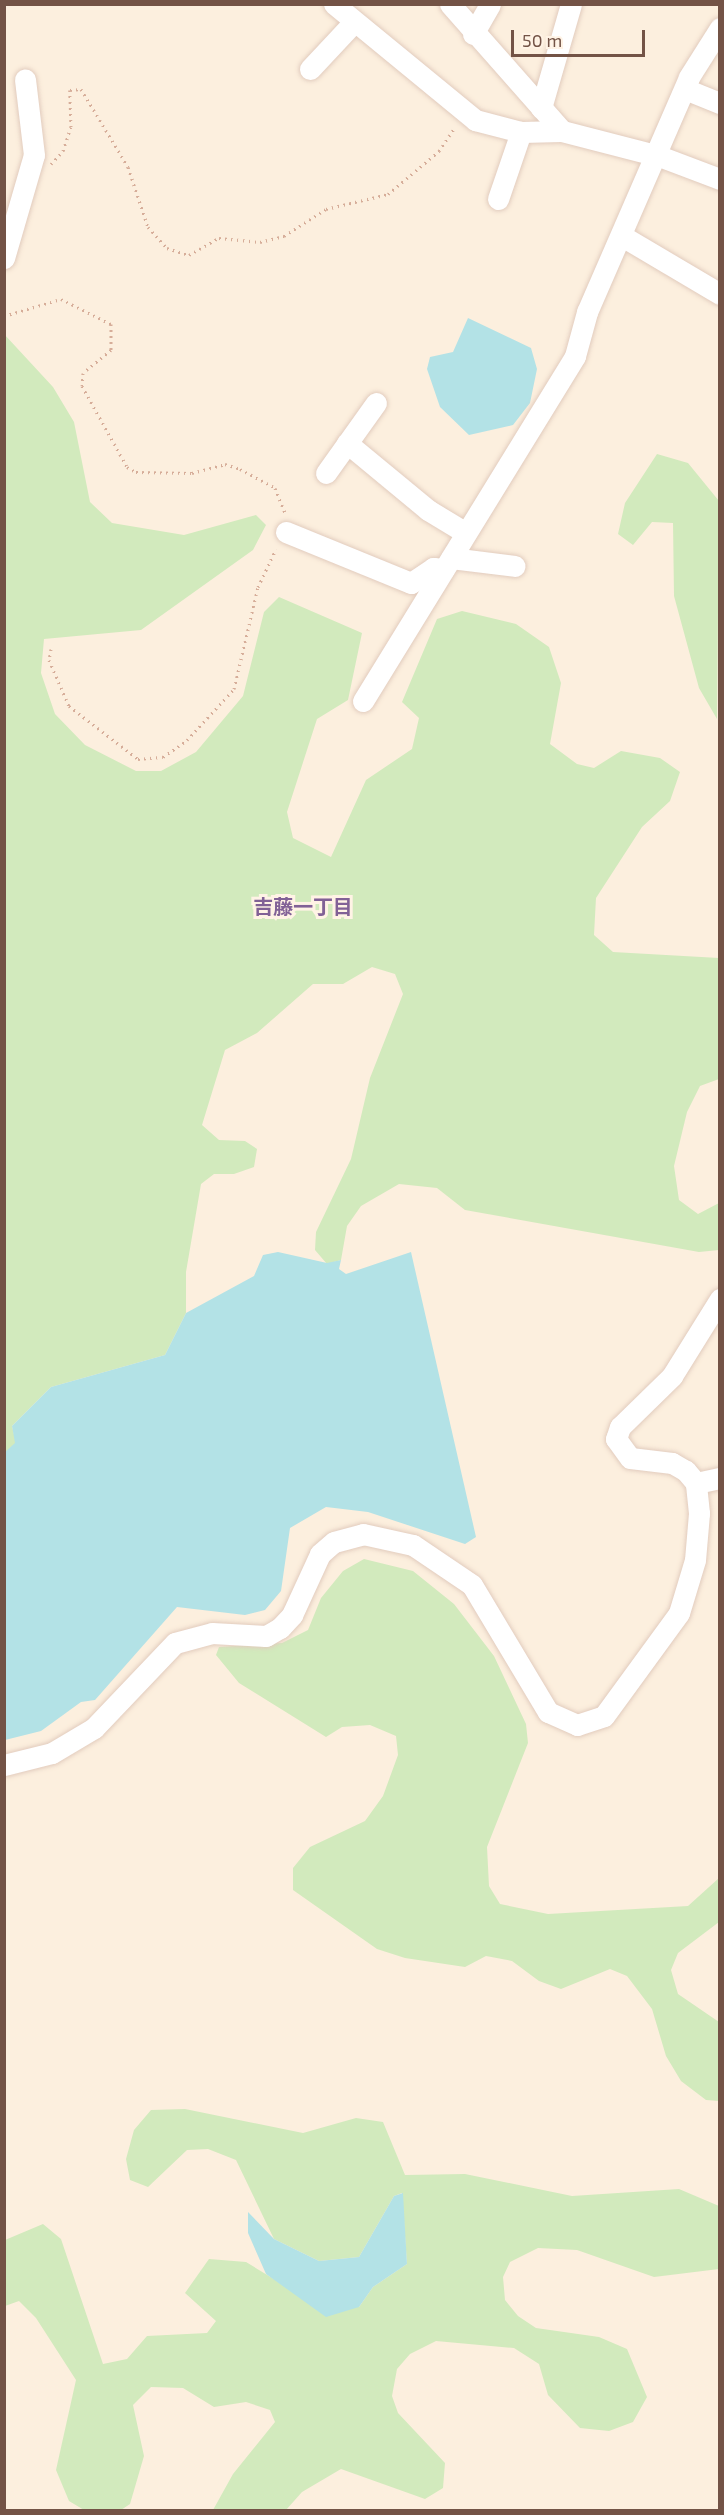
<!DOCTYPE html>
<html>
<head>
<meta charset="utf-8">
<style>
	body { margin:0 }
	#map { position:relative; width:724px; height:2515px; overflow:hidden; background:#fcefde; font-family:"Exo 2","Noto Sans JP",sans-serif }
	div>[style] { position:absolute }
	.green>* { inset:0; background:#d2eabd }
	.water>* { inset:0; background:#b3e2e6 }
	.path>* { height:3px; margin-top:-1.5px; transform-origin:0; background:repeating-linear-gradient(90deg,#d6ad99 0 1.5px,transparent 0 6px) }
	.roads { filter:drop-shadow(0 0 2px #e2ccbe) drop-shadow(0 0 2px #e2ccbe) }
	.street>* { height:21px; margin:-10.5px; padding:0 10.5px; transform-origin:10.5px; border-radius:10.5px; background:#fff }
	span { translate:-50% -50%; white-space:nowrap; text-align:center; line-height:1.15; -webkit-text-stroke:6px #fff3e5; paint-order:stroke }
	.neighbourhood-label { font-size:20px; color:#816196; font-weight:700 }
	.frame { position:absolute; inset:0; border:6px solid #735346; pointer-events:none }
	.scale { position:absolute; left:511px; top:30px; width:134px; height:27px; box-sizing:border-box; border:3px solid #735346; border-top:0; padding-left:8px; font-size:18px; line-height:21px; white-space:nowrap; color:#735346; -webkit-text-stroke:4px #fff3e5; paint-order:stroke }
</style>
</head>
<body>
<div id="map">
	<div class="green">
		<i style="clip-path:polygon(4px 334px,53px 387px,74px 422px,90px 502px,112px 523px,184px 535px,256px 515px,266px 525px,253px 550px,141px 630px,44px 639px,41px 673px,55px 714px,85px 745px,136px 771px,161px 771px,196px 752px,243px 696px,264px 612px,279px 597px,362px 633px,348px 700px,317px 719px,287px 812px,293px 838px,331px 857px,366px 780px,412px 749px,419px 718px,402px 702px,437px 619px,462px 611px,516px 624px,549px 647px,561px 683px,550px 744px,577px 764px,594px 768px,621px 751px,660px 758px,680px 772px,670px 801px,642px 827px,596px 898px,594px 935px,613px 952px,719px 958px,719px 1079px,700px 1086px,687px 1112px,674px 1166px,679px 1200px,698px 1214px,719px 1203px,719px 1250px,699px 1252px,465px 1210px,437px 1188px,399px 1184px,361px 1206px,347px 1226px,341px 1260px,327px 1264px,315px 1250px,316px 1232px,351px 1159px,370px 1078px,403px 994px,395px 974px,372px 967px,343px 984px,313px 984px,257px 1033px,225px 1050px,202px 1125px,219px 1140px,245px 1141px,257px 1149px,254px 1167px,234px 1174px,214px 1174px,201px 1184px,186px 1272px,186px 1313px,165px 1355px,51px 1387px,12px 1426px,16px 1443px,5px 1453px)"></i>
		<i style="clip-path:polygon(657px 454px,688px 463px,719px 501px,717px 719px,699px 688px,674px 596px,673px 523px,652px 522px,633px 545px,618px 534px,625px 503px)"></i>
		<i style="clip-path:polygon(364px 1559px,413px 1571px,454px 1604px,494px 1656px,526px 1724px,528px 1743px,487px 1847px,489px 1886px,500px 1904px,548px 1914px,688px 1906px,719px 1878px,719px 1922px,678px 1953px,671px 1970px,678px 1994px,719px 2022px,719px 2101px,706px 2100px,681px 2081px,666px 2056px,652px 2009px,627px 1976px,610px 1969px,561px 1989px,539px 1981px,512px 1961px,486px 1956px,465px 1967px,405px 1958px,377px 1949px,293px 1890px,293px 1868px,310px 1847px,365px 1821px,383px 1796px,398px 1755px,396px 1736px,370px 1725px,342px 1727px,326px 1737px,239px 1683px,216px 1655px,219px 1647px,282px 1643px,308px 1630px,321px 1598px,343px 1571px)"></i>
		<i style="clip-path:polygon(185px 2109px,303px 2133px,356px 2118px,383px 2122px,405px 2175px,465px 2174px,572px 2196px,679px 2189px,719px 2206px,719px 2269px,654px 2277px,577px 2250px,538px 2248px,510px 2262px,503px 2277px,505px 2300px,518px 2316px,536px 2328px,599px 2337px,627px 2349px,647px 2397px,633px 2422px,609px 2431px,580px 2428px,548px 2395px,539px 2364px,514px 2348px,436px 2341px,410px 2354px,397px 2369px,392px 2396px,398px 2413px,445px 2463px,443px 2488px,425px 2499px,341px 2469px,302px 2492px,286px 2510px,213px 2510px,233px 2474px,275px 2422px,270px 2410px,246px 2402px,214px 2407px,183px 2388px,151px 2387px,133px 2405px,144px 2456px,130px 2504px,121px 2510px,84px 2510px,69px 2501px,56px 2470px,76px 2380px,36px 2318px,19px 2301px,5px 2306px,5px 2240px,43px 2224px,61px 2239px,103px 2364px,127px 2359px,147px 2336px,207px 2333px,216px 2321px,185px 2293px,209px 2259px,246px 2262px,287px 2287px,359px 2307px,373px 2287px,407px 2264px,402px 2193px,394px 2196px,359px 2257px,319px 2261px,274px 2239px,236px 2160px,208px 2149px,187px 2150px,148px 2187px,130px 2180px,126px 2159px,134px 2130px,151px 2110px)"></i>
	</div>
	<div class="water">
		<i style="clip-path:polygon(468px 318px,531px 348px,537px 369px,530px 403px,513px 425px,469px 435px,440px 407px,427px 369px,430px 357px,453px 352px)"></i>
		<i style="clip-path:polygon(278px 1252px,327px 1263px,341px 1260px,339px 1269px,346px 1274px,411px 1252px,476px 1537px,465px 1544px,368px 1512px,326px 1507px,290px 1528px,281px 1591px,265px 1610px,245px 1615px,177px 1607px,95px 1700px,81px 1702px,41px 1731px,5px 1740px,4px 1453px,15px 1443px,12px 1426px,51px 1387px,165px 1355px,186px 1313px,254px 1276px,263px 1255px)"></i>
		<i style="clip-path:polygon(403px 2193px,407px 2264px,373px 2287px,359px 2307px,326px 2317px,266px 2274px,248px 2233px,248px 2212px,274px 2239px,319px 2261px,359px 2257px,394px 2196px)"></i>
	</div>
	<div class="path">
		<i style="left:51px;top:164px;width:18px;rotate:-47deg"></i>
		<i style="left:63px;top:151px;width:25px;rotate:-72deg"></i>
		<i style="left:71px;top:127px;width:37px;rotate:-92deg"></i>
		<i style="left:70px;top:90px;width:11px;rotate:-5deg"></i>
		<i style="left:81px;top:89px;width:91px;rotate:58.9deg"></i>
		<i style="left:128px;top:167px;width:63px;rotate:71.6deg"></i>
		<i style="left:148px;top:227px;width:28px;rotate:48deg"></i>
		<i style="left:167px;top:248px;width:23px;rotate:18deg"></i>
		<i style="left:189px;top:255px;width:34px;rotate:-30deg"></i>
		<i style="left:219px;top:238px;width:41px;rotate:5.6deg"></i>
		<i style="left:260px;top:242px;width:25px;rotate:-14deg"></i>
		<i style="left:284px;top:236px;width:50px;rotate:-32.7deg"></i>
		<i style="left:326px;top:209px;width:64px;rotate:-13.6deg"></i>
		<i style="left:388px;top:194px;width:67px;rotate:-40.1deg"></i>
		<i style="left:439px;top:151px;width:29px;rotate:-56deg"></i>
		<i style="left:4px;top:316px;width:59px;rotate:-16.6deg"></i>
		<i style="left:61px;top:299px;width:56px;rotate:26.6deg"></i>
		<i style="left:111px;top:324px;width:26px;rotate:90deg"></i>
		<i style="left:111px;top:350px;width:36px;rotate:141deg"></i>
		<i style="left:83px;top:373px;width:13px;rotate:94deg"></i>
		<i style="left:82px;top:386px;width:93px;rotate:60.9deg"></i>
		<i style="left:127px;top:467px;width:10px;rotate:29deg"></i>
		<i style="left:136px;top:472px;width:56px;rotate:1deg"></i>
		<i style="left:192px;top:473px;width:34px;rotate:-15deg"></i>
		<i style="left:225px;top:464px;width:16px;rotate:18deg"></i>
		<i style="left:240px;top:469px;width:40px;rotate:28deg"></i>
		<i style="left:275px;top:488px;width:29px;rotate:68deg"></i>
		<i style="left:51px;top:649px;width:11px;rotate:100deg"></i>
		<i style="left:49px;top:660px;width:50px;rotate:66.5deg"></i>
		<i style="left:69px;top:706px;width:87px;rotate:37.5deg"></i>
		<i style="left:138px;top:759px;width:25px;rotate:-5deg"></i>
		<i style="left:163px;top:757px;width:29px;rotate:-35deg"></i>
		<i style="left:187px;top:740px;width:69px;rotate:-47.3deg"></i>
		<i style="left:234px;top:689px;width:105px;rotate:-76.8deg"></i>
		<i style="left:258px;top:587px;width:42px;rotate:-64.7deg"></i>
	</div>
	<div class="roads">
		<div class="street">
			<i style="left:334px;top:4px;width:183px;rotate:39.4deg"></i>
			<i style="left:475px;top:120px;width:48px;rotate:14.6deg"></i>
			<i style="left:521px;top:132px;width:41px;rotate:-1.4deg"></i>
			<i style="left:562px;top:131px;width:100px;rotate:14.5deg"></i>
			<i style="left:659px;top:156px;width:65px;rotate:20.7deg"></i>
			<i style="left:450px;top:4px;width:169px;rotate:48.6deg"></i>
			<i style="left:473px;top:34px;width:34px;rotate:-60deg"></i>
			<i style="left:310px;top:69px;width:64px;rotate:-46.9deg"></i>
			<i style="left:685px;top:89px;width:38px;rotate:22deg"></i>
			<i style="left:541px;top:108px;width:108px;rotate:-73.9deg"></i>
			<i style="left:498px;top:199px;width:71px;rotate:-71.1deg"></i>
			<i style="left:622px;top:236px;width:114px;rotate:30.6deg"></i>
			<i style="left:4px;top:258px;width:107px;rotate:-73.8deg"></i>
			<i style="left:34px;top:155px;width:76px;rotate:-96.8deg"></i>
			<i style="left:347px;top:443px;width:105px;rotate:39.6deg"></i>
			<i style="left:428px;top:510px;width:44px;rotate:31.2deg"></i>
			<i style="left:326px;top:473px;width:86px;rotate:-54.5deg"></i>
			<i style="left:286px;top:532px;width:135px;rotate:22.2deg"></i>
			<i style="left:411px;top:583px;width:27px;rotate:-34deg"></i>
			<i style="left:433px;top:568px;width:11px;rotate:5deg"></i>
			<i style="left:451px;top:558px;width:64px;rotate:7.1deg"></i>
			<i style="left:363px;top:701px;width:405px;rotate:-58.4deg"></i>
			<i style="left:575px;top:356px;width:46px;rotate:-74.7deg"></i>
			<i style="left:587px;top:312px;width:256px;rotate:-66.5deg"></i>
			<i style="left:689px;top:77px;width:58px;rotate:-57.7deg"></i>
			<i style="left:696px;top:1483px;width:25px;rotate:-12deg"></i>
			<i style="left:4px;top:1765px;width:49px;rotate:-14deg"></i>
			<i style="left:52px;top:1753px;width:49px;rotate:-30.8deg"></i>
			<i style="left:94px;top:1728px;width:117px;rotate:-46.4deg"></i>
			<i style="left:175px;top:1643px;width:38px;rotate:-15deg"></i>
			<i style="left:212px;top:1633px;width:54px;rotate:3.2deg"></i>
			<i style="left:266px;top:1636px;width:16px;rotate:-30deg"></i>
			<i style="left:280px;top:1628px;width:18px;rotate:-47deg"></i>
			<i style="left:292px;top:1615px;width:67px;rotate:-65.3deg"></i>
			<i style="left:320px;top:1554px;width:18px;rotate:-41deg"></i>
			<i style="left:334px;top:1542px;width:30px;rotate:-15deg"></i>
			<i style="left:363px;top:1534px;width:51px;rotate:12.4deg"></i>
			<i style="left:413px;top:1545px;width:71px;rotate:34.1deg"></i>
			<i style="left:472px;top:1585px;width:148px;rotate:59.1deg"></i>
			<i style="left:548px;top:1712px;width:32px;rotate:24deg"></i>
			<i style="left:577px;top:1725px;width:28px;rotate:-18deg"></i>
			<i style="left:604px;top:1716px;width:127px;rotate:-53.9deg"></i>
			<i style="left:679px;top:1613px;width:55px;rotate:-73.2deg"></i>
			<i style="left:695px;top:1560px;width:47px;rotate:-85.1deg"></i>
			<i style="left:699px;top:1513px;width:30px;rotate:-96deg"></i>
			<i style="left:696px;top:1483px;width:16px;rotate:-130deg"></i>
			<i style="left:686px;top:1471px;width:16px;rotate:-150deg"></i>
			<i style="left:672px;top:1463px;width:42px;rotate:-173.2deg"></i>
			<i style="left:630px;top:1458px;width:24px;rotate:-126deg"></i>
			<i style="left:616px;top:1439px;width:13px;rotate:-72deg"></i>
			<i style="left:620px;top:1427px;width:73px;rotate:-44.4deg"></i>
			<i style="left:672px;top:1376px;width:91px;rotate:-58.1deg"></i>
		</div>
	</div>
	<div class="neighbourhood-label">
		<span style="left:303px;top:906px">吉藤一丁目</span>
	</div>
	<div class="frame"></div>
	<div class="scale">50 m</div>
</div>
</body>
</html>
